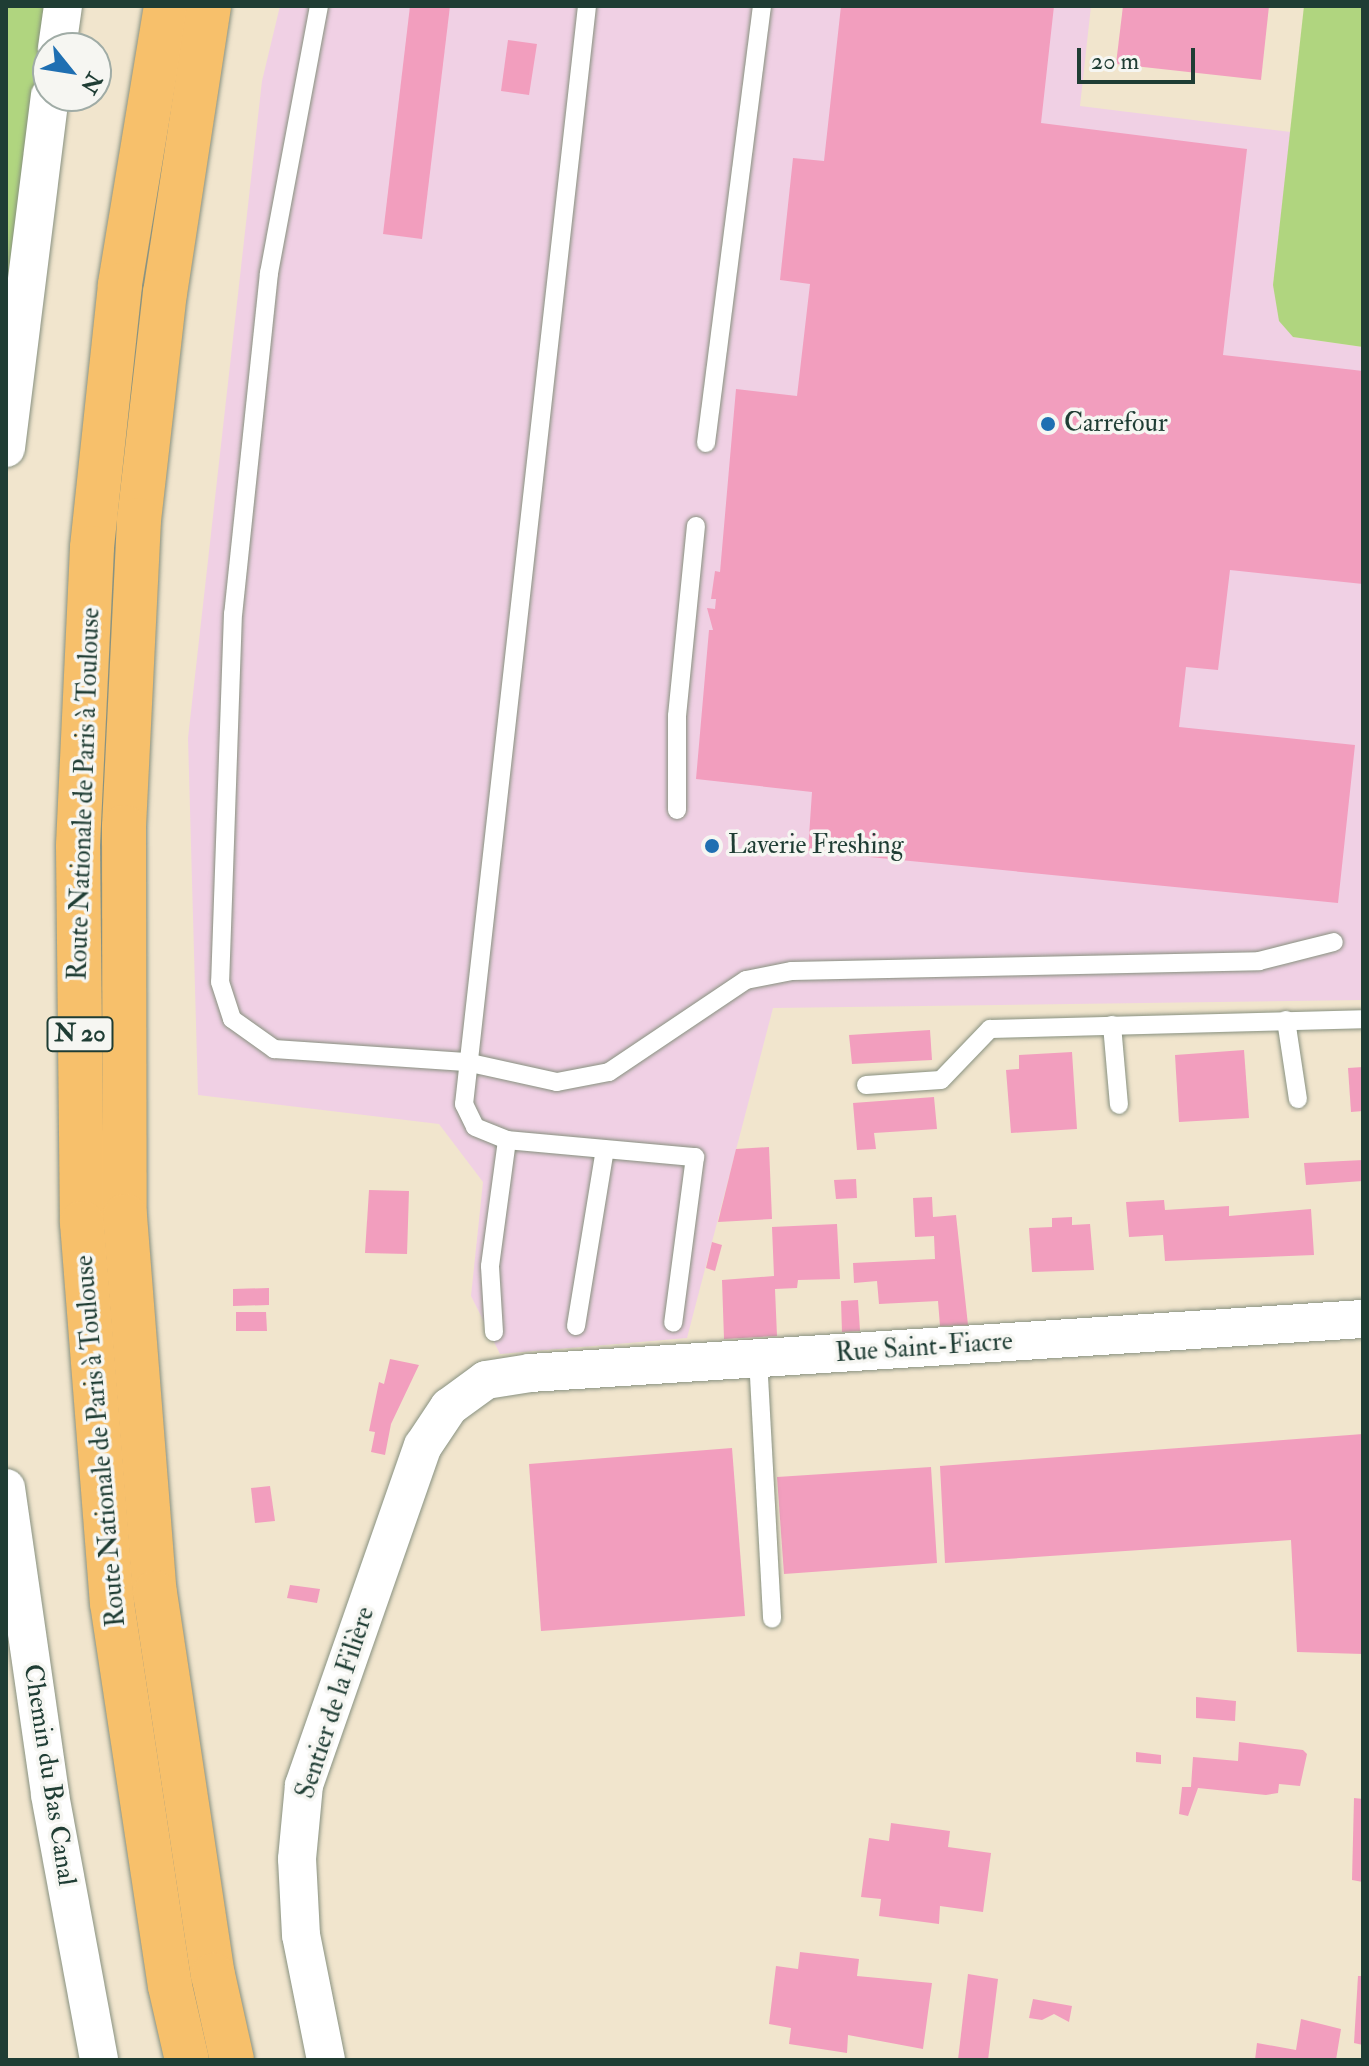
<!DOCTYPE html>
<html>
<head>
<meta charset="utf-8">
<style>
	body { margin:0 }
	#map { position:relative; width:1369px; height:2066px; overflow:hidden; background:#f1e5cd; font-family:"IM FELL Double Pica",serif }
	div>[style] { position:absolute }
	.built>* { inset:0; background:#f0d0e4 }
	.green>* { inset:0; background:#b0d57f }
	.building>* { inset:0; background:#f29ebe }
	.roads { filter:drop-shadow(0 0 2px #889180) drop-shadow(0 0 2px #889180) }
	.service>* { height:18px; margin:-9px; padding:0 9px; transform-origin:9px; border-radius:9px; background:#fff }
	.minor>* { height:38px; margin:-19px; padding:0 19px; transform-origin:19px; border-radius:19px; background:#fff }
	.primary>* { height:44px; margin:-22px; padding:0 22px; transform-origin:22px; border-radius:22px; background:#f7c06b }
	.dots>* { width:22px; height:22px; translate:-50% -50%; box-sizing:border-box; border:4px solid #f6f6f2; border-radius:50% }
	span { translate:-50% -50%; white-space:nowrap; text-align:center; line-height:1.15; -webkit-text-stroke:7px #f6f6f2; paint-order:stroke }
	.shield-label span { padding:2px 6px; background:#f6f6f2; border:2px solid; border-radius:6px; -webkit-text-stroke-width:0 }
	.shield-label { font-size:24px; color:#1f3d34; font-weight:700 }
	.poi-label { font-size:26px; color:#1f3d34 }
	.left { translate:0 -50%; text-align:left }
	.street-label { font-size:26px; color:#1f3d34 }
	.frame { position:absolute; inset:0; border:8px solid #1f3d34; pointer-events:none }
	.north { position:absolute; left:32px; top:32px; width:80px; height:80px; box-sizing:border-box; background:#f6f6f2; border:2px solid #a0aca6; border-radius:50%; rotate:120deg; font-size:22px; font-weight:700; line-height:32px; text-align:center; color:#1f3d34 }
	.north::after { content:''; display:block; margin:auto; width:28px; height:36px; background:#1f6fb2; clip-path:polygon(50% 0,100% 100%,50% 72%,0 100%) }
	.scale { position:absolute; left:1077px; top:48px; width:118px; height:36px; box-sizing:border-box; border:4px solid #1f3d34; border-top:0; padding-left:10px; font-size:24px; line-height:28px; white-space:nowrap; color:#1f3d34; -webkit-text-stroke:6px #f6f6f2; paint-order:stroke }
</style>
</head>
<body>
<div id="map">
	<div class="built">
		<i style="clip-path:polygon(280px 6px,1091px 6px,1080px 106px,1291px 132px,1273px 285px,1293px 337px,1363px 347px,1363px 1000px,773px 1008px,687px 1338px,500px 1354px,471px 1296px,483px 1182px,439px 1124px,198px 1095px,188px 738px,262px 81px)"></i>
	</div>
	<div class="green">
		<i style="clip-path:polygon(6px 6px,46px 6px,6px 297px)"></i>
		<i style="clip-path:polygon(1304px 6px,1363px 6px,1363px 347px,1293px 337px,1279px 321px,1273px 285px)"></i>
	</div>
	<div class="building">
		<i style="clip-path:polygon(410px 6px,450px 6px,422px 239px,383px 234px)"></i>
		<i style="clip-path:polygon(841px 6px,1054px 6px,1041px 123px,1247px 149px,1223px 355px,1363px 371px,1363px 584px,1230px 570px,1218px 670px,1186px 667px,1179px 727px,1355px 745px,1338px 903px,808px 851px,812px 792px,696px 779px,709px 630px,713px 630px,707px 608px,715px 609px,716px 599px,711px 599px,715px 571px,720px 572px,736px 389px,797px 396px,810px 284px,780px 280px,793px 158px,824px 161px)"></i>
		<i style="clip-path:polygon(1123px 6px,1269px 6px,1261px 80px,1116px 64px)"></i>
		<i style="clip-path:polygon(508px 40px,537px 44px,529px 95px,501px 91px)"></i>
		<i style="clip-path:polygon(930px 1030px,932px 1060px,852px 1064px,849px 1035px)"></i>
		<i style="clip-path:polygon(1244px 1050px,1249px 1118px,1179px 1122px,1175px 1055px)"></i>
		<i style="clip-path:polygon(1072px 1052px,1077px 1129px,1011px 1133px,1006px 1070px,1019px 1069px,1019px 1055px)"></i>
		<i style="clip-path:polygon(1363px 1067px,1363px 1111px,1351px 1112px,1348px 1068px)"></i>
		<i style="clip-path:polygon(934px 1097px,937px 1129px,874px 1133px,876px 1149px,857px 1150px,853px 1103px)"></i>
		<i style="clip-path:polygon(769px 1147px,772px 1219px,718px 1222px,736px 1149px)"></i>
		<i style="clip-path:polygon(1363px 1160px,1363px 1181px,1306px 1185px,1304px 1163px)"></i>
		<i style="clip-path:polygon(856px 1179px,857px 1198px,836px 1199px,834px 1180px)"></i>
		<i style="clip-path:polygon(369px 1190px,409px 1191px,407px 1254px,365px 1253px)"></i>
		<i style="clip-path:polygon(932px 1197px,933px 1217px,956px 1215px,968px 1325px,940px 1326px,938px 1301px,879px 1304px,877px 1281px,854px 1283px,853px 1263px,935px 1259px,934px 1236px,915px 1237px,913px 1198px)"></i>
		<i style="clip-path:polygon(1164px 1200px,1165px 1210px,1229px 1206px,1229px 1216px,1311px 1209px,1314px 1255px,1165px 1261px,1163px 1235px,1129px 1237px,1126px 1202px)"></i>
		<i style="clip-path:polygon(1072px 1217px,1072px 1225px,1090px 1224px,1094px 1270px,1032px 1272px,1029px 1228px,1052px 1227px,1052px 1218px)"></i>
		<i style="clip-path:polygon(837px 1224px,840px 1279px,798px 1280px,797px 1288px,775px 1289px,777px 1336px,724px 1339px,722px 1280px,774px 1276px,772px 1227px)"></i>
		<i style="clip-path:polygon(712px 1242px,722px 1245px,715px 1271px,706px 1268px)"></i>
		<i style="clip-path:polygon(269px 1288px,269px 1305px,233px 1306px,233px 1289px)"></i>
		<i style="clip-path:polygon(858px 1300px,860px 1331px,842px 1332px,841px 1301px)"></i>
		<i style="clip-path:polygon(236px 1312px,266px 1312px,267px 1331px,236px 1331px)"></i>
		<i style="clip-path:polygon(390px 1359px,419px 1365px,391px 1424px,385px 1455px,371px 1452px,375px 1432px,369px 1431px,379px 1382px,384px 1384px)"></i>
		<i style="clip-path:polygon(1363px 1434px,1363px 1654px,1297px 1652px,1291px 1540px,945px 1563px,940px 1466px)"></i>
		<i style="clip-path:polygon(732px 1448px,745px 1616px,541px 1631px,529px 1464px)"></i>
		<i style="clip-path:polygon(931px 1467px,937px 1563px,784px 1574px,777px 1477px)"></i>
		<i style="clip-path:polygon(270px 1486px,275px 1521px,255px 1523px,251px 1488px)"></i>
		<i style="clip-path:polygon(290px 1585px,320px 1589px,317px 1603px,287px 1598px)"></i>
		<i style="clip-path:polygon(1196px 1697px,1236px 1701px,1235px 1721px,1196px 1718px)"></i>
		<i style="clip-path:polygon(1239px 1742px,1303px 1750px,1307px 1754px,1300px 1786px,1279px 1784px,1278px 1793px,1266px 1795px,1198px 1788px,1188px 1816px,1179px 1814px,1182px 1787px,1191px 1787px,1193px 1757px,1238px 1761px)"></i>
		<i style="clip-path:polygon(1136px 1752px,1161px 1755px,1161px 1764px,1136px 1762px)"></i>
		<i style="clip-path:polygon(1354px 1798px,1363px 1799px,1363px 1882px,1352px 1880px)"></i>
		<i style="clip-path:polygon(891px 1823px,950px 1831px,948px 1847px,991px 1853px,983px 1912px,940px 1906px,939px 1924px,879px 1916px,881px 1899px,861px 1897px,869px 1838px,889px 1841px)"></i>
		<i style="clip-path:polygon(800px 1952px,859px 1959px,857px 1976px,932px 1983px,923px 2049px,848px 2035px,847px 2053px,789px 2044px,791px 2028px,769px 2024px,776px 1966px,798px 1969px)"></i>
		<i style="clip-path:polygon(968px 1974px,998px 1979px,988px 2060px,958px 2060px)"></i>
		<i style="clip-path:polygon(1358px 1976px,1363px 1976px,1363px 2045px,1354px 2043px)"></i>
		<i style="clip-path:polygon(1033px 1999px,1072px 2006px,1069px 2022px,1054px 2014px,1042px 2020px,1029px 2018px)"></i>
		<i style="clip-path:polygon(1301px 2019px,1341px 2029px,1336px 2060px,1255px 2060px,1257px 2043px,1296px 2050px)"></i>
	</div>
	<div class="roads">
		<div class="service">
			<i style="left:319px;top:6px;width:272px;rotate:100.6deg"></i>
			<i style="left:269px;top:273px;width:342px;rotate:96deg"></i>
			<i style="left:233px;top:613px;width:369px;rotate:92deg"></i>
			<i style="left:220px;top:982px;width:39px;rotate:72deg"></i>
			<i style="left:232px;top:1019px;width:52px;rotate:35.5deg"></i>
			<i style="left:274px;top:1049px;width:192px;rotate:3.9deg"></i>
			<i style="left:466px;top:1062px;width:93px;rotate:12.4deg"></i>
			<i style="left:557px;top:1082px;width:53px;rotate:-10.9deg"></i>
			<i style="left:609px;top:1072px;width:165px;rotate:-33.9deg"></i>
			<i style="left:746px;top:980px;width:47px;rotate:-11.1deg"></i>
			<i style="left:792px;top:971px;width:467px;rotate:-1.2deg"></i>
			<i style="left:1259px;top:961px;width:77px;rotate:-14.2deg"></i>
			<i style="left:587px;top:6px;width:1105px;rotate:96.39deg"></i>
			<i style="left:464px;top:1104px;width:25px;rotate:64deg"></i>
			<i style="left:475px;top:1127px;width:35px;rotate:22deg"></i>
			<i style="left:507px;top:1140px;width:189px;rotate:5.2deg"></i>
			<i style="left:695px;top:1157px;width:167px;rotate:97.5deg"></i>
			<i style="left:706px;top:443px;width:441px;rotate:-82.7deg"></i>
			<i style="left:677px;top:810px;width:94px;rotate:-90deg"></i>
			<i style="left:677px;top:716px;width:191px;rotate:-84.3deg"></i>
			<i style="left:1286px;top:1020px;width:80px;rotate:81.4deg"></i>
			<i style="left:1112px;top:1025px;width:80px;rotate:85deg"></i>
			<i style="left:866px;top:1085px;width:75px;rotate:-3.8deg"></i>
			<i style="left:941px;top:1080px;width:71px;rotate:-46.1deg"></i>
			<i style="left:990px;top:1029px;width:373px;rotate:-1.5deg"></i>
			<i style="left:576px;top:1326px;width:179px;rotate:-80.7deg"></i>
			<i style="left:494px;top:1332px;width:66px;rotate:-93.5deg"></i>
			<i style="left:490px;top:1266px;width:127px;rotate:-82.3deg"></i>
			<i style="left:758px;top:1358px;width:261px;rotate:86.9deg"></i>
		</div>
		<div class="minor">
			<i style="left:57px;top:48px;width:42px;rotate:-81.9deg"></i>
			<i style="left:6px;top:448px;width:355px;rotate:-82.9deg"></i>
			<i style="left:6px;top:1488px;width:310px;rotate:81.8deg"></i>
			<i style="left:50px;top:1795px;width:269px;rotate:79.5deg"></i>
			<i style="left:326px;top:2060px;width:127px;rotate:-101.3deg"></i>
			<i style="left:301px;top:1935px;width:76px;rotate:-93deg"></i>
			<i style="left:297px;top:1859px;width:74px;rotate:-84.6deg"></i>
			<i style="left:304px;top:1785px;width:359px;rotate:-70.7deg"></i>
			<i style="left:423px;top:1446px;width:47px;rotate:-56.3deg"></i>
			<i style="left:449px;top:1407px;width:46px;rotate:-36.1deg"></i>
			<i style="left:486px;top:1380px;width:45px;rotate:-9deg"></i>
			<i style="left:530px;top:1373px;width:835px;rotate:-3.71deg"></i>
		</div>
		<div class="primary">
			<i style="left:166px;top:6px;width:283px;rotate:99.4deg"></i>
			<i style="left:120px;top:285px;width:264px;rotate:96.1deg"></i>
			<i style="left:92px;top:548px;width:298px;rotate:92.7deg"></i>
			<i style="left:78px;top:846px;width:377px;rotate:89.4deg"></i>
			<i style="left:82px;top:1223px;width:381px;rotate:85.5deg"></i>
			<i style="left:112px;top:1603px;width:387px;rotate:81.4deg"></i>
			<i style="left:170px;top:1986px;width:76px;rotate:77.1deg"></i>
			<i style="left:209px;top:6px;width:289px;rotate:98.7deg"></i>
			<i style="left:165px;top:292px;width:229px;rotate:96.5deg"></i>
			<i style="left:139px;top:520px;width:307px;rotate:92.8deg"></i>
			<i style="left:124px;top:827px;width:389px;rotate:89.9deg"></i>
			<i style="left:125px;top:1216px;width:378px;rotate:85.5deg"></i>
			<i style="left:155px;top:1593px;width:386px;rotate:81.4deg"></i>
			<i style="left:213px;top:1975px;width:87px;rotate:77.4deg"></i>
		</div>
	</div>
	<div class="dots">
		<i style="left:1048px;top:424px;background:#1f6fb2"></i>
		<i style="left:712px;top:846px;background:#1f6fb2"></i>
	</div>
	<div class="shield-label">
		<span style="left:80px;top:1034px">N 20</span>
	</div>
	<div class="poi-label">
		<span class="left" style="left:1064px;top:424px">Carrefour</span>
		<span class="left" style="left:728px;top:846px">Laverie Freshing</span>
	</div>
	<div class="street-label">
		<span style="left:85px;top:794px;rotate:-88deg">Route Nationale de Paris à Toulouse</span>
		<span style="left:924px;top:1348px;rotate:-4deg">Rue Saint-Fiacre</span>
		<span style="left:101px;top:1441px;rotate:-95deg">Route Nationale de Paris à Toulouse</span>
		<span style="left:336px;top:1703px;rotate:-72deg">Sentier de la Filière</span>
		<span style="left:49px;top:1775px;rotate:81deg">Chemin du Bas Canal</span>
	</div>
	<div class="frame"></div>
	<div class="north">N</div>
	<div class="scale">20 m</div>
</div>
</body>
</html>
